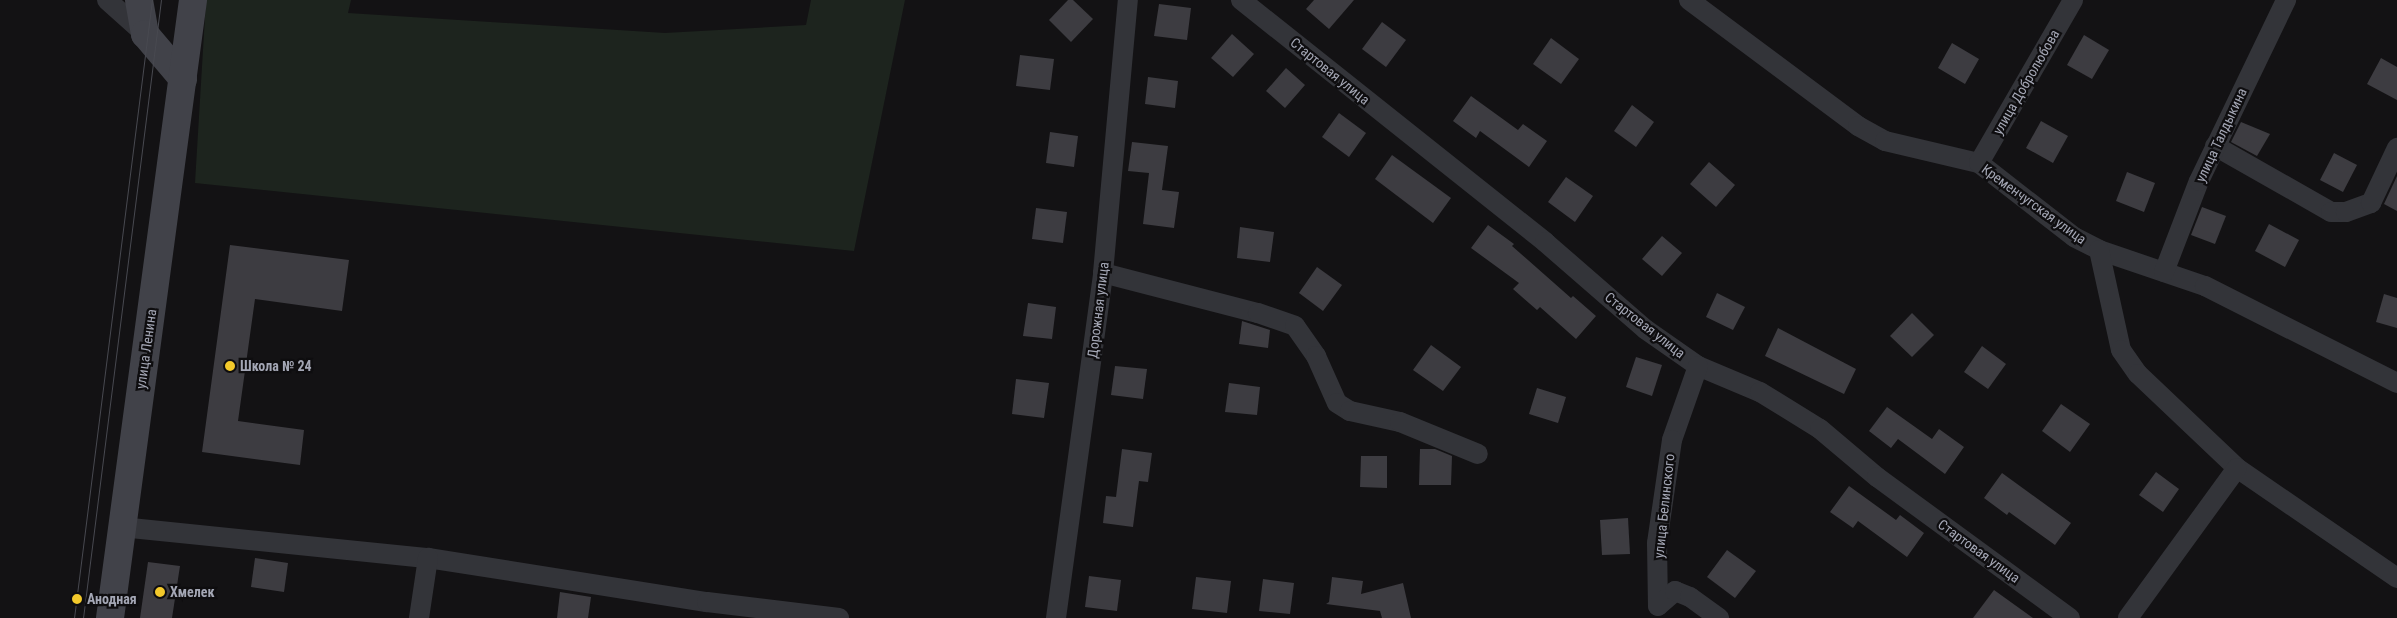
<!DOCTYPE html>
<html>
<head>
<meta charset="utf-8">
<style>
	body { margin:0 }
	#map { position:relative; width:2397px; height:618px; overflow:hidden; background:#131214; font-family:"Roboto Condensed",sans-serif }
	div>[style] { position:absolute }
	.green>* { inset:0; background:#1d241e }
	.building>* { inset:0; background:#3d3c41 }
	.street>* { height:20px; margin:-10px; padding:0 10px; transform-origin:10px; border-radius:10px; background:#333439 }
	.secondary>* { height:28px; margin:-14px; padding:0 14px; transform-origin:14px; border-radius:14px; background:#414249 }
	.tram>* { height:1px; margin:-0.5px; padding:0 0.5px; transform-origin:0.5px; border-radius:0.5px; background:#484950 }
	.dots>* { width:14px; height:14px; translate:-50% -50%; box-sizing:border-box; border:2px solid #0e0d0f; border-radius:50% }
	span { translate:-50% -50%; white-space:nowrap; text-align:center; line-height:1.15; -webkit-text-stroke:4.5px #0e0d0f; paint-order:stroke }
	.street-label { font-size:14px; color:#a4a7b5 }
	.poi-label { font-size:14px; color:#a4a7b5; font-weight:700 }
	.left { translate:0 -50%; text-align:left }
</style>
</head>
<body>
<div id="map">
	<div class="green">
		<i style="clip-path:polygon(206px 0,351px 0,348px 13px,665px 33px,806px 25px,811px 0,905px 0,854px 251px,195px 183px)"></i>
	</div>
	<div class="building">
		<i style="clip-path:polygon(1068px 0,1073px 0,1093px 19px,1071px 42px,1049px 20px)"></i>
		<i style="clip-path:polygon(1314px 0,1354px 0,1329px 29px,1306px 9px)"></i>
		<i style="clip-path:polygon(1159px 4px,1191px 8px,1187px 40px,1154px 36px)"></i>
		<i style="clip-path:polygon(1382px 22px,1406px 40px,1386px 67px,1362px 49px)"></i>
		<i style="clip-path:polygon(1232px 34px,1254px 54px,1233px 77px,1211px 58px)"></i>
		<i style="clip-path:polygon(2084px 35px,2109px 50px,2092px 79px,2067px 65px)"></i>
		<i style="clip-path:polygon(1551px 38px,1579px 59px,1561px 84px,1533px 64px)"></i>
		<i style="clip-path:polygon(1952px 43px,1979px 59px,1965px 84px,1938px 68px)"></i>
		<i style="clip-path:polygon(1020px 55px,1054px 59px,1050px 90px,1016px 86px)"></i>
		<i style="clip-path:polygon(2381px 58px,2397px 67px,2397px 100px,2367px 84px)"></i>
		<i style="clip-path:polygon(1286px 68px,1305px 85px,1285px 108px,1266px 91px)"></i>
		<i style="clip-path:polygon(1148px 77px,1178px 81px,1175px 108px,1145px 104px)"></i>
		<i style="clip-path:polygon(1471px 96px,1518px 130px,1523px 124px,1547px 141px,1529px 167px,1480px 131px,1476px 138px,1453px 121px)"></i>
		<i style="clip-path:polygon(1632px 105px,1654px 122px,1636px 147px,1614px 131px)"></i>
		<i style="clip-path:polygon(1339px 113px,1366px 133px,1349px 157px,1322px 137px)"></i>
		<i style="clip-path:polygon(2041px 121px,2068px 136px,2053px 163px,2026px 148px)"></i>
		<i style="clip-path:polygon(2241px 122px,2270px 134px,2257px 156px,2231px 142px)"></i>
		<i style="clip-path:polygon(1050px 132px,1078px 136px,1074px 167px,1046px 163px)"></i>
		<i style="clip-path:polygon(1132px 142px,1168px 146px,1162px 190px,1179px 192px,1174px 228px,1143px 224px,1149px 173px,1128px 171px)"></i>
		<i style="clip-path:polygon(2334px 153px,2357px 165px,2343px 192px,2320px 180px)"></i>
		<i style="clip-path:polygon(1392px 155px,1451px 198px,1433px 223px,1375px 179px)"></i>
		<i style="clip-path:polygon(1709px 162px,1735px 185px,1716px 207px,1690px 184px)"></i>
		<i style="clip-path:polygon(2127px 172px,2155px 183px,2144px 212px,2116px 201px)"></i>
		<i style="clip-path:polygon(2397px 176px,2397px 211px,2384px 204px)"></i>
		<i style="clip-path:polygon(1566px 177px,1593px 196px,1575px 222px,1548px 202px)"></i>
		<i style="clip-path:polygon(2202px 207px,2226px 216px,2215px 244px,2191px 235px)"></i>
		<i style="clip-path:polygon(1036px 208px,1067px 212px,1063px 243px,1032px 239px)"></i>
		<i style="clip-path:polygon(2269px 224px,2299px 240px,2285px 267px,2255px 251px)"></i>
		<i style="clip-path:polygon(1488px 225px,1514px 244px,1512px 246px,1571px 298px,1573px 296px,1596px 316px,1576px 339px,1540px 307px,1537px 310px,1513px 289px,1519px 283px,1471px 248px)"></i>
		<i style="clip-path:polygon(1240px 227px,1274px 232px,1270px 262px,1237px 258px)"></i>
		<i style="clip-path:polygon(1662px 236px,1682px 253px,1662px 276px,1642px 259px)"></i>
		<i style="clip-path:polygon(230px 245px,349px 260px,342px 311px,255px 299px,238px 421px,304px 430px,300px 465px,202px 452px)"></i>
		<i style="clip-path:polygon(1317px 267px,1342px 285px,1323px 311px,1299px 293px)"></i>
		<i style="clip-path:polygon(1717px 293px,1745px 307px,1733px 330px,1706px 317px)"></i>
		<i style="clip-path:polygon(2384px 294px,2397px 298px,2397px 328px,2376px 322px)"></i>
		<i style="clip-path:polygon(1028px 303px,1056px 307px,1052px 339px,1023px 336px)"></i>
		<i style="clip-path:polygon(1912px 313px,1934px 335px,1912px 357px,1890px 336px)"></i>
		<i style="clip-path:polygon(1242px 321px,1270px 330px,1268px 348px,1239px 344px)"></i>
		<i style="clip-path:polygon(1778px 328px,1856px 369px,1844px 394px,1765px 356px)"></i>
		<i style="clip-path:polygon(1431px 345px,1461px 367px,1443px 391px,1413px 370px)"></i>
		<i style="clip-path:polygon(1982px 346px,2006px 364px,1988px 389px,1964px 372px)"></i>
		<i style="clip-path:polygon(1636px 357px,1662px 365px,1652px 396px,1626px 387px)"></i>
		<i style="clip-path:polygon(1115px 366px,1147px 369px,1143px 399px,1111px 395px)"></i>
		<i style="clip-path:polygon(1016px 379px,1049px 383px,1044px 418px,1012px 414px)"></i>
		<i style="clip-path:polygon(1229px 383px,1260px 387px,1257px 415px,1225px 412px)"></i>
		<i style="clip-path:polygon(1537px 388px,1566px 397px,1558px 423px,1529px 414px)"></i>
		<i style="clip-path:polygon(2061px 404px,2090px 424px,2070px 452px,2042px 431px)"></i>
		<i style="clip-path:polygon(1887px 407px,1932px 439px,1939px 429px,1964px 447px,1945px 474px,1898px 439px,1891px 448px,1869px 431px)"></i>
		<i style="clip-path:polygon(1122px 449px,1152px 453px,1148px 482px,1139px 481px,1133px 527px,1103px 523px,1106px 496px,1116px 497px)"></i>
		<i style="clip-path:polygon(1420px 449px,1435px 449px,1452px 456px,1451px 485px,1419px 485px)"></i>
		<i style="clip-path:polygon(1361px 456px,1387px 456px,1387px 488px,1360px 487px)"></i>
		<i style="clip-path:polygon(2156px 472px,2179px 489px,2163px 512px,2139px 495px)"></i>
		<i style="clip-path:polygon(2002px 473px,2071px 523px,2055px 545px,2009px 512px,2007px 515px,1984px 498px)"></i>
		<i style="clip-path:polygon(1849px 486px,1896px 520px,1900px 515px,1924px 533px,1907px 557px,1858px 521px,1853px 528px,1830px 512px)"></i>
		<i style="clip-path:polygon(1628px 518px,1630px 554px,1602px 555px,1600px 520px)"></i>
		<i style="clip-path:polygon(1727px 550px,1756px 571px,1735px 598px,1707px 577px)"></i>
		<i style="clip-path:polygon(255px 558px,288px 563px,284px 592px,251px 587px)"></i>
		<i style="clip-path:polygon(148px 562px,180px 566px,172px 618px,140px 618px)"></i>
		<i style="clip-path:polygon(1089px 576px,1121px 580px,1117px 611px,1085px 607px)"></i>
		<i style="clip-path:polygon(1196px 577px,1231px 581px,1227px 613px,1192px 609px)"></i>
		<i style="clip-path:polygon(1332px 577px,1363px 581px,1361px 594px,1403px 583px,1411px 618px,1382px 618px,1380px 611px,1326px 604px,1329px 602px)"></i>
		<i style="clip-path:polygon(1263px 579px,1294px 583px,1290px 614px,1259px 611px)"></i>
		<i style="clip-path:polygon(1994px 590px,2033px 618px,1973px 618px)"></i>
		<i style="clip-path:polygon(560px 592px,591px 597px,588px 618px,557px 618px)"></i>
	</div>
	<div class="street">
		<i style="left:107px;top:0;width:51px;rotate:41.8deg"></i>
		<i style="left:1241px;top:0;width:389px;rotate:38.5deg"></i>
		<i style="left:1545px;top:242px;width:133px;rotate:41deg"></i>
		<i style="left:1645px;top:329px;width:65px;rotate:34.9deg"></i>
		<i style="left:1698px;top:366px;width:67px;rotate:22.8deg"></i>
		<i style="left:1760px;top:392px;width:70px;rotate:31.7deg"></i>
		<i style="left:1820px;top:429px;width:75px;rotate:40.1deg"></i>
		<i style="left:1877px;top:477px;width:239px;rotate:36.2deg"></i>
		<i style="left:1689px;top:0;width:211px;rotate:36.7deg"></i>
		<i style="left:1858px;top:126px;width:31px;rotate:29deg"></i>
		<i style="left:1885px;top:141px;width:97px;rotate:13.2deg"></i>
		<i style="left:1979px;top:163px;width:120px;rotate:37.9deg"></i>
		<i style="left:2074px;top:237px;width:28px;rotate:27deg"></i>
		<i style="left:2099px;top:250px;width:112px;rotate:18.8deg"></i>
		<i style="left:2205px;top:286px;width:215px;rotate:26.8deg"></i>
		<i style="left:2215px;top:146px;width:133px;rotate:29.6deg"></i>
		<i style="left:2331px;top:212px;width:15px"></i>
		<i style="left:2346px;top:212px;width:27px;rotate:-20deg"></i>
		<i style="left:2371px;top:203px;width:61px;rotate:-64.7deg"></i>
		<i style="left:1979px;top:163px;width:188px;rotate:-60deg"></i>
		<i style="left:2099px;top:250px;width:102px;rotate:77.6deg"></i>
		<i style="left:2121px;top:350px;width:29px;rotate:55deg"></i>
		<i style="left:2138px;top:374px;width:137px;rotate:43.5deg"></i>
		<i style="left:2237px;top:468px;width:194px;rotate:34.5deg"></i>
		<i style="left:2164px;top:272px;width:97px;rotate:-69deg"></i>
		<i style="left:2199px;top:181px;width:201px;rotate:-64.3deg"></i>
		<i style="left:1103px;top:273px;width:160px;rotate:14.5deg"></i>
		<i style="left:1258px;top:313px;width:39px;rotate:19deg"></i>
		<i style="left:1295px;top:326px;width:37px;rotate:55deg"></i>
		<i style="left:1316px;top:356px;width:51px;rotate:65.9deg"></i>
		<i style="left:1337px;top:403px;width:15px;rotate:32deg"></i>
		<i style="left:1350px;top:411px;width:51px;rotate:12.4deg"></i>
		<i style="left:1400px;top:422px;width:84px;rotate:22.3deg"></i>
		<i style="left:1698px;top:366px;width:78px;rotate:109.4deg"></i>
		<i style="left:1672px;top:440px;width:104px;rotate:98.3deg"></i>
		<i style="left:1657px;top:543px;width:63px;rotate:89.1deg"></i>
		<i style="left:1658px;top:606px;width:23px;rotate:-41deg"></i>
		<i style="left:1675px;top:591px;width:16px;rotate:22deg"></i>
		<i style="left:1690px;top:597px;width:36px;rotate:36deg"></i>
		<i style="left:121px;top:527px;width:309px;rotate:5.8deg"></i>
		<i style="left:428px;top:558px;width:282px;rotate:9deg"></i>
		<i style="left:707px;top:602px;width:133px;rotate:6.9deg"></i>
		<i style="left:419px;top:618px;width:61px;rotate:-81.5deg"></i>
		<i style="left:1056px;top:618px;width:348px;rotate:-82.2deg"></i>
		<i style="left:1103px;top:273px;width:274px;rotate:-84.8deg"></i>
		<i style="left:2128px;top:618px;width:185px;rotate:-54deg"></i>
	</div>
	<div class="secondary">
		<i style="left:139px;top:0;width:35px;rotate:80deg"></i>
		<i style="left:145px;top:34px;width:59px;rotate:49.8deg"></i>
		<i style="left:110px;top:618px;width:624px;rotate:-82.35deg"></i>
	</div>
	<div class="tram">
		<i style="left:74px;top:618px;width:623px;rotate:-82.81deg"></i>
		<i style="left:83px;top:618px;width:623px;rotate:-82.81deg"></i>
	</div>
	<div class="dots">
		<i style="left:230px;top:366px;background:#f3c92b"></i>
		<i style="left:160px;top:592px;background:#f3c92b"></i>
		<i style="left:77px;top:599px;background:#f3c92b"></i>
	</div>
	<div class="street-label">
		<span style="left:1330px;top:71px;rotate:39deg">Стартовая улица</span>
		<span style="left:2026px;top:82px;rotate:-60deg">улица Добролюбова</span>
		<span style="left:2221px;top:135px;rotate:-65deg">улица Талдыкина</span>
		<span style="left:2034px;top:204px;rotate:36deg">Кременчугская улица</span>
		<span style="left:1098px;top:310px;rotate:-83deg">Дорожная улица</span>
		<span style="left:1645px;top:325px;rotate:38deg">Стартовая улица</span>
		<span style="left:146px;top:349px;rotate:-82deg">улица Ленина</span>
		<span style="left:1664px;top:506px;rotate:-84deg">улица Белинского</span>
		<span style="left:1979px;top:551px;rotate:36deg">Стартовая улица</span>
	</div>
	<div class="poi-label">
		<span class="left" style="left:240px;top:366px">Школа № 24</span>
		<span class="left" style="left:170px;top:592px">Хмелек</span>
		<span class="left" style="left:87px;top:599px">Анодная</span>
	</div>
</div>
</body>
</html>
